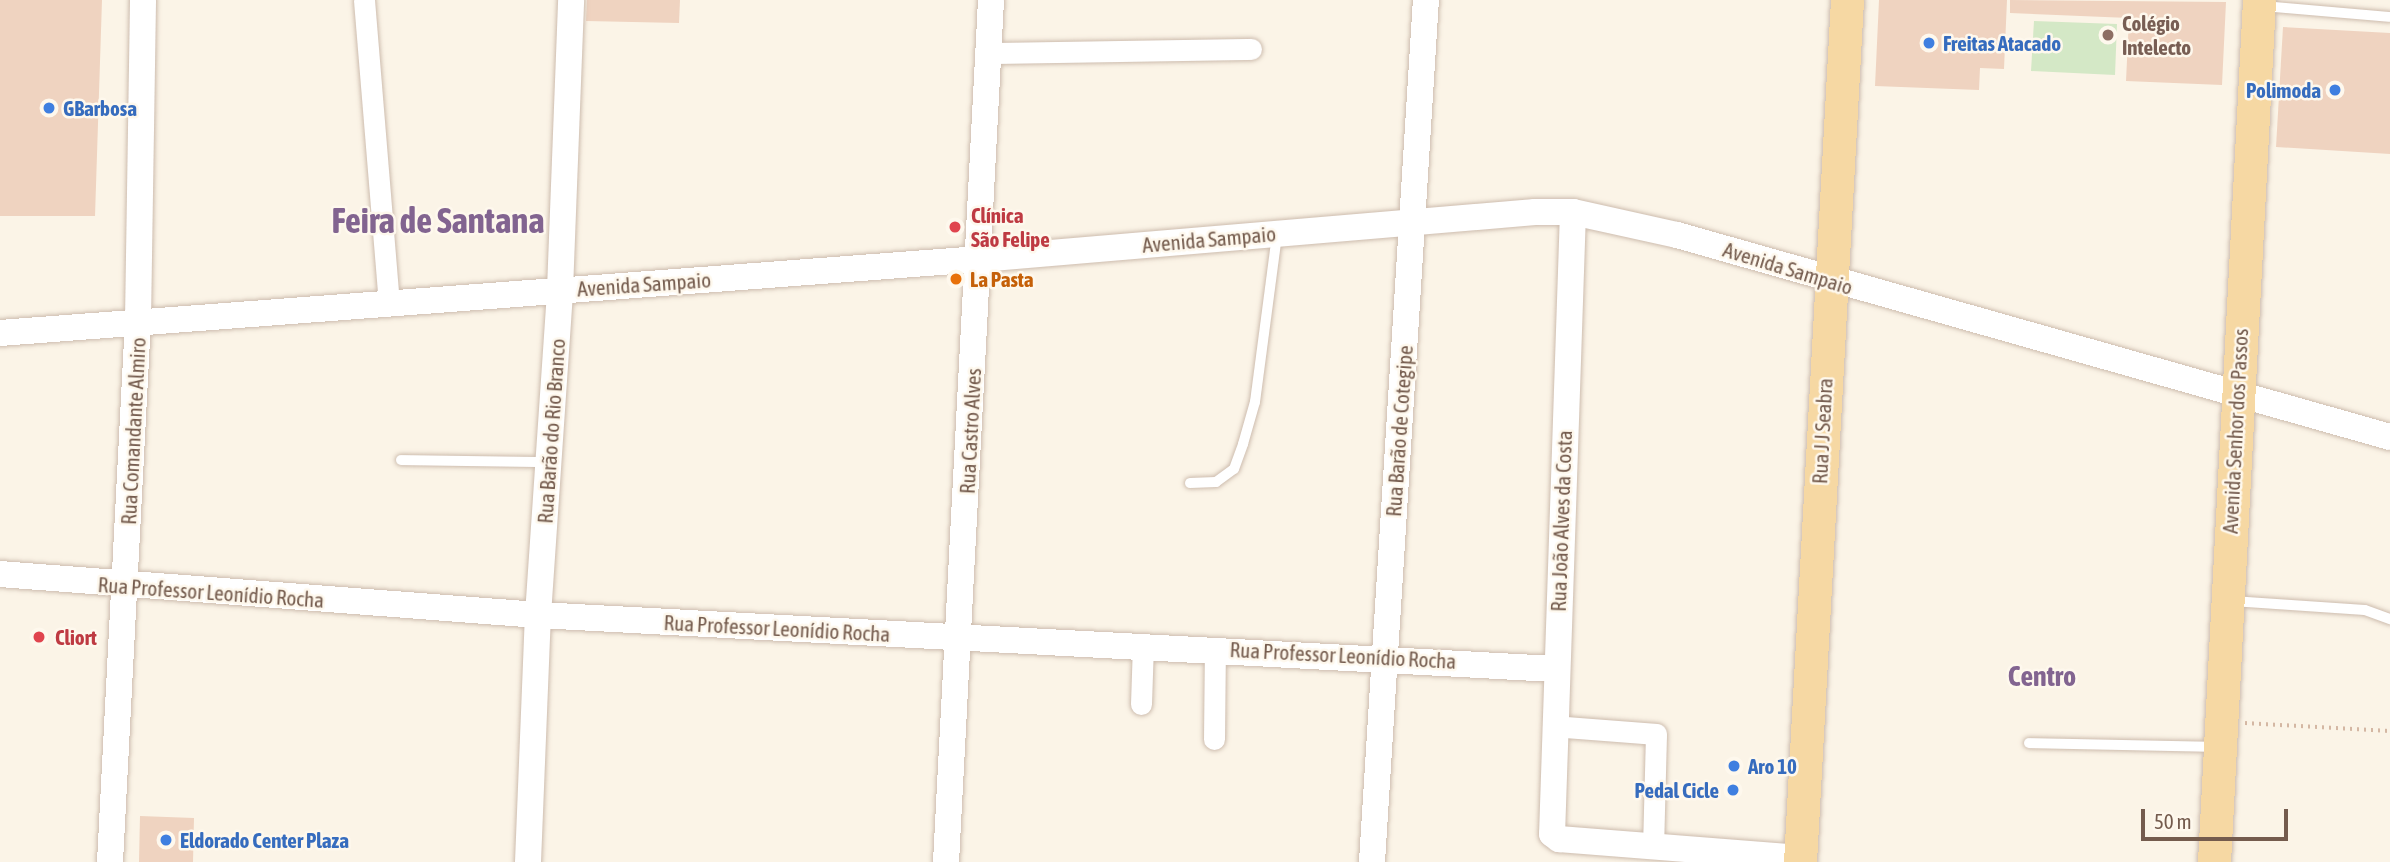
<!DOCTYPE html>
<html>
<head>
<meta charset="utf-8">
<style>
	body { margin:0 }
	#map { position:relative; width:2390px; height:862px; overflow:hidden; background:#fbf4e7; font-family:"Asap Condensed",sans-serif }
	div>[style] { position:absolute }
	.green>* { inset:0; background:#d4e8c6 }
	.building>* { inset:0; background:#efd3c0 }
	.path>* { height:3.5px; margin-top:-1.75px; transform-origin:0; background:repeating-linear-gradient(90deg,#d4b7a3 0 2px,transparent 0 7px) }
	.roads { filter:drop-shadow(0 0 2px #cdbcae) drop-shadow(0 0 2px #cdbcae) }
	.service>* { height:10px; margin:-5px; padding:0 5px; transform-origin:5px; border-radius:5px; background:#fff }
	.minor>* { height:21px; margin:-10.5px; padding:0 10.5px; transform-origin:10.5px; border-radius:10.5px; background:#fff }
	.tertiary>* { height:26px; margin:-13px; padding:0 13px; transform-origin:13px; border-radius:13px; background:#fff }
	.primary>* { height:33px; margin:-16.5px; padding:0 16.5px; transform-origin:16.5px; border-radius:16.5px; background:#f6d8a3 }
	.dots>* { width:19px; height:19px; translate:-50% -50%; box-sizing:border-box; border:4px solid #fef8ed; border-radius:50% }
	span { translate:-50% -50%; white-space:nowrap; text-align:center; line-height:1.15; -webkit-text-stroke:5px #fef8ed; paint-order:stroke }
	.education-label { font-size:21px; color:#785e54; font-weight:700 }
	.left { translate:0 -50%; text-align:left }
	.shop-label { font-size:21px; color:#366cbe; font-weight:700 }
	.right { translate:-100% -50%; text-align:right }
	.health-label { font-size:21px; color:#be3a42; font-weight:700 }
	.street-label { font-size:21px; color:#745b4d }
	.food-label { font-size:21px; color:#c56008; font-weight:700 }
	.district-label { font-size:28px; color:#826490; font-weight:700 }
	.town-label { font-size:35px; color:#826490; font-weight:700 }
	.scale { position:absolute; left:2141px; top:809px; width:147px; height:32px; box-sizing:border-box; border:4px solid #745b4d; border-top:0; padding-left:9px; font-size:21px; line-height:24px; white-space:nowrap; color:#745b4d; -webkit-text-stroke:5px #fef8ed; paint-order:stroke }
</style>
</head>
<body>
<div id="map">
	<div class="green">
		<i style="clip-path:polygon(2034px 21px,2117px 24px,2115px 75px,2031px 71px)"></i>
	</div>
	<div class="building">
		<i style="clip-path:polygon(0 0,102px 0,95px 216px,0 216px)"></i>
		<i style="clip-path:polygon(587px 0,680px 0,679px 23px,586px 21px)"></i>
		<i style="clip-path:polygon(1879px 0,2007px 0,2004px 69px,1980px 68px,1979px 90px,1875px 86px)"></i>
		<i style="clip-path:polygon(2010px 0,2226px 2px,2222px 85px,2126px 81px,2129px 18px,2010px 13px)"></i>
		<i style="clip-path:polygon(2283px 27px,2390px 33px,2390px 154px,2276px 147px)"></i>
		<i style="clip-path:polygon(140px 816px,194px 818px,193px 862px,139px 862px)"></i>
	</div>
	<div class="path">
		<i style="left:2245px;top:723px;width:145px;rotate:3.2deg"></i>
	</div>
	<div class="roads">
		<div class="service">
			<i style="left:2262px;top:6px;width:128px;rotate:4.9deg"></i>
			<i style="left:401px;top:460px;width:148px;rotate:0.8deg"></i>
			<i style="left:1190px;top:483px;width:26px;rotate:-2deg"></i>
			<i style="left:1216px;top:482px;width:22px;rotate:-36deg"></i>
			<i style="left:1234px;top:469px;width:27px;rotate:-70deg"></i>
			<i style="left:1243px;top:444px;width:44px;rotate:-74.1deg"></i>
			<i style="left:1255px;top:402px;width:169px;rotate:-82.5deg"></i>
			<i style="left:2232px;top:601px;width:133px;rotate:3.9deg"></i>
			<i style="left:2365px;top:610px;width:27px;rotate:20deg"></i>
			<i style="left:2029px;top:743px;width:187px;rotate:1.2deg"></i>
		</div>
		<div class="minor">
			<i style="left:364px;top:0;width:306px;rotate:85.3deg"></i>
			<i style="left:989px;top:53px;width:262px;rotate:-0.9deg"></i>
			<i style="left:1141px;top:704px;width:59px;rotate:-88.1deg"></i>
			<i style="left:1553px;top:726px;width:103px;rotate:4.4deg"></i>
			<i style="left:1656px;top:734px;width:113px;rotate:91.5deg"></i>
			<i style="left:1214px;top:739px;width:91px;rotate:-89.4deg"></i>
		</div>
		<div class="tertiary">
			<i style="left:1573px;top:212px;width:622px;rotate:91.93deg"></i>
			<i style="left:1552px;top:834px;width:9px;rotate:36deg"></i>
			<i style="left:1559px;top:839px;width:242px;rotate:4.5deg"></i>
			<i style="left:0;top:333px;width:983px;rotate:-4.32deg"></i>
			<i style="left:980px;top:259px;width:557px;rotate:-4.84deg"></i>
			<i style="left:1535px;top:212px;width:38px"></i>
			<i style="left:1573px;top:212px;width:107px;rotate:12.5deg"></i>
			<i style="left:1677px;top:235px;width:741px;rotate:15.82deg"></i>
			<i style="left:0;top:574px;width:540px;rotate:4.36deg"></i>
			<i style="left:538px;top:615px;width:1018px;rotate:3.04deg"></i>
			<i style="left:110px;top:862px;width:543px;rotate:-87.04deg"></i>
			<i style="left:138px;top:320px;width:320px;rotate:-89.1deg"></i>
			<i style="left:528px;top:862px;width:247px;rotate:-87.7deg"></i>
			<i style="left:538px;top:615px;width:326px;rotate:-86.1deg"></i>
			<i style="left:560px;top:290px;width:290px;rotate:-87.8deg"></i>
			<i style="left:946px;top:862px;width:863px;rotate:-87.01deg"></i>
			<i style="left:1372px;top:862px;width:864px;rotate:-86.42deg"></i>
		</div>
		<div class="primary">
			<i style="left:1800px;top:862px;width:863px;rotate:-86.88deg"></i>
			<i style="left:2214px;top:862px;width:863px;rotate:-87.01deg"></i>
		</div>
	</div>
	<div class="dots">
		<i style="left:2108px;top:35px;background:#8d6e63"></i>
		<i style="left:1929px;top:43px;background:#3f7fe0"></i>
		<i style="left:2335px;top:90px;background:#3f7fe0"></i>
		<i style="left:49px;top:108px;background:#3f7fe0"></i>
		<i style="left:955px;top:227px;background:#e0444e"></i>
		<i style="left:956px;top:279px;background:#e8710a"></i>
		<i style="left:39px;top:637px;background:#e0444e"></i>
		<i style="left:1734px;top:766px;background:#3f7fe0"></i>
		<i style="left:1733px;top:790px;background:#3f7fe0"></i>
		<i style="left:166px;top:840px;background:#3f7fe0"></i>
	</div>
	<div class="education-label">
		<span class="left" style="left:2122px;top:35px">Colégio<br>Intelecto</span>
	</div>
	<div class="shop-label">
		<span class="left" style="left:1943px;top:43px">Freitas Atacado</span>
		<span class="right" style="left:2321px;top:90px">Polimoda</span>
		<span class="left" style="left:63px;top:108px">GBarbosa</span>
		<span class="left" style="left:1748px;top:766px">Aro 10</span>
		<span class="right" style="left:1719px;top:790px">Pedal Cicle</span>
		<span class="left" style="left:180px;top:840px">Eldorado Center Plaza</span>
	</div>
	<div class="health-label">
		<span class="left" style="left:971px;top:227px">Clínica<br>São Felipe</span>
		<span class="left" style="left:55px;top:637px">Cliort</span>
	</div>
	<div class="street-label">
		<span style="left:1209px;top:239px;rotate:-5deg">Avenida Sampaio</span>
		<span style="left:1788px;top:268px;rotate:17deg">Avenida Sampaio</span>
		<span style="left:644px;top:284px;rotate:-4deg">Avenida Sampaio</span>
		<span style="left:133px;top:431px;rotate:-87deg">Rua Comandante Almiro</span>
		<span style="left:551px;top:431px;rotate:-86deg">Rua Barão do Rio Branco</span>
		<span style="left:970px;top:431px;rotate:-87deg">Rua Castro Alves</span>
		<span style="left:1399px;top:431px;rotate:-86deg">Rua Barão de Cotegipe</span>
		<span style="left:1822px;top:431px;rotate:-87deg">Rua J J Seabra</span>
		<span style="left:2235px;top:431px;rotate:-87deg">Avenida Senhor dos Passos</span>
		<span style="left:1561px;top:521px;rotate:-88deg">Rua João Alves da Costa</span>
		<span style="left:211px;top:592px;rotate:4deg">Rua Professor Leonídio Rocha</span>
		<span style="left:777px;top:628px;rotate:3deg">Rua Professor Leonídio Rocha</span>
		<span style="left:1343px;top:655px;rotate:3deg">Rua Professor Leonídio Rocha</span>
	</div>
	<div class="food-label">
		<span class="left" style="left:970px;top:279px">La Pasta</span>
	</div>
	<div class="district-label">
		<span style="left:2042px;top:676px">Centro</span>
	</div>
	<div class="town-label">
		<span style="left:438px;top:220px">Feira de Santana</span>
	</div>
	<div class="scale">50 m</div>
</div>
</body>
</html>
